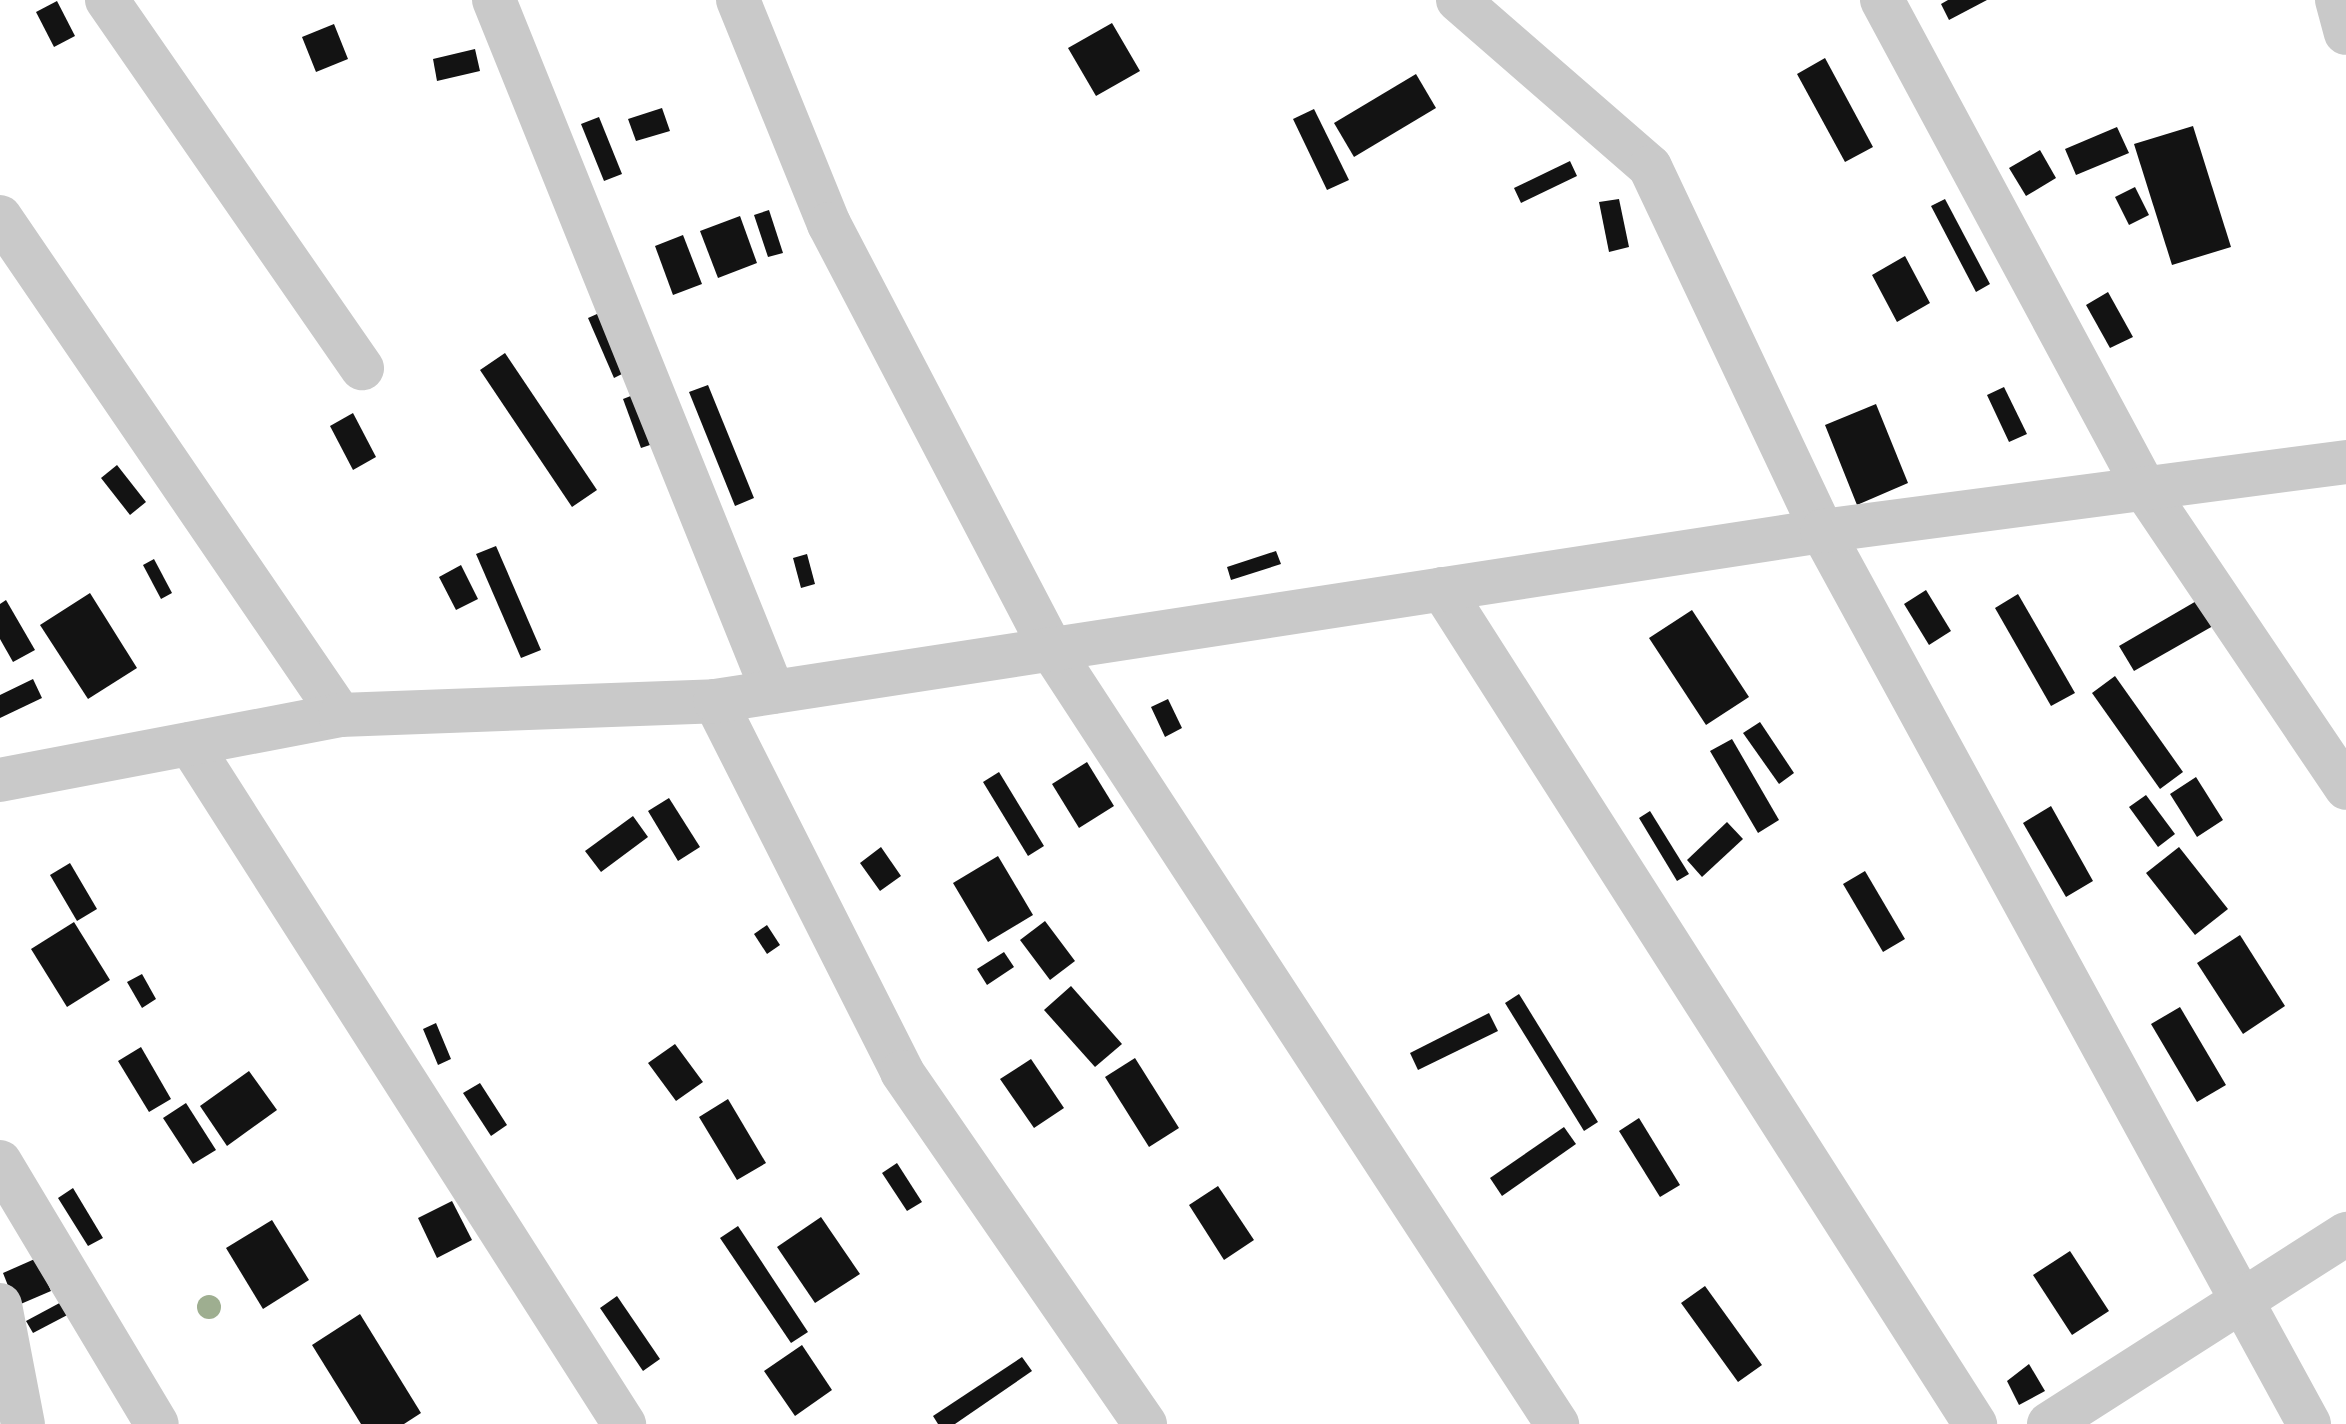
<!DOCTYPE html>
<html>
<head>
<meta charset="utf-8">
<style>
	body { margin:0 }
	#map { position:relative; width:2346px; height:1424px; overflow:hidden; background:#fff; font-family:Lato,sans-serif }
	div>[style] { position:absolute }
	.building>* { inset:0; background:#131313 }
	.minor>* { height:44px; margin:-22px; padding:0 22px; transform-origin:22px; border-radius:22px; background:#c9c9c9 }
	.trees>* { width:24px; height:24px; margin:-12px; border-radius:50%; background:#9eae90 }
	span { translate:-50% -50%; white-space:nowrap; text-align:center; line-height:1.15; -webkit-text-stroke:8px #fff; paint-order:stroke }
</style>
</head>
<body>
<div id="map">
	<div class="building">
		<i style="clip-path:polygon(1948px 0,1987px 0,1949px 20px,1941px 4px)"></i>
		<i style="clip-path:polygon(57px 1px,75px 36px,54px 47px,36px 12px)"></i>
		<i style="clip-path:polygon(1112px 23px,1140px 71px,1096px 96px,1068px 48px)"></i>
		<i style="clip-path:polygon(334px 24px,348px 59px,316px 72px,302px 37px)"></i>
		<i style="clip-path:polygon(475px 49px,480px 71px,437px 81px,433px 59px)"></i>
		<i style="clip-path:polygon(1825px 58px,1873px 147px,1845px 162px,1797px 74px)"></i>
		<i style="clip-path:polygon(1416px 74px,1436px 108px,1354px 157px,1334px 123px)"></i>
		<i style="clip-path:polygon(662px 108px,670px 131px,636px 141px,628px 119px)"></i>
		<i style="clip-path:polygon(1314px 109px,1349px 180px,1327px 190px,1293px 119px)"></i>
		<i style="clip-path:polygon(599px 117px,622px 174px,604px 181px,581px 124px)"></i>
		<i style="clip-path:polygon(2193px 126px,2231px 247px,2172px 265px,2134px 144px)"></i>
		<i style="clip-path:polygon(2117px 127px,2129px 153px,2076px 175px,2065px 149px)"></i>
		<i style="clip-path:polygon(2040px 150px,2056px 178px,2026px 196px,2009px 168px)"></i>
		<i style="clip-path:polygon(1570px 161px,1577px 176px,1521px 203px,1514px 188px)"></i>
		<i style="clip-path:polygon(2135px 187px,2149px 215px,2129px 225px,2115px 197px)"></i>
		<i style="clip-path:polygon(1619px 199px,1629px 247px,1609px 252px,1599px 202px)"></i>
		<i style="clip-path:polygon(1945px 199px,1990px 284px,1976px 292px,1931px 206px)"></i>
		<i style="clip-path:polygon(769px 210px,783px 253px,768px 257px,754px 215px)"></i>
		<i style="clip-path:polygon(740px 216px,757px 263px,718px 278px,700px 231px)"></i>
		<i style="clip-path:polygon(683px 235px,702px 284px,673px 295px,655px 246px)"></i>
		<i style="clip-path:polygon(1905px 256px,1930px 303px,1897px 322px,1872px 275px)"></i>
		<i style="clip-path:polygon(2108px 292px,2133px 337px,2110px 348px,2086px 305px)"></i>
		<i style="clip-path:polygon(606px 310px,632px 369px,614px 378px,588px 318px)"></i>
		<i style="clip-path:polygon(505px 353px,597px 490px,572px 507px,480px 370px)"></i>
		<i style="clip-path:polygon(708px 385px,754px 498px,735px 506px,689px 392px)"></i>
		<i style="clip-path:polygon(2004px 387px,2027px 434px,2009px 442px,1987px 395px)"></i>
		<i style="clip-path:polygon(641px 392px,659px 442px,641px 448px,623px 399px)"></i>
		<i style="clip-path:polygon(1876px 404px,1908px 483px,1857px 505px,1825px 425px)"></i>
		<i style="clip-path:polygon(353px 413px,376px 457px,353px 470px,330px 426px)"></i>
		<i style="clip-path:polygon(117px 465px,146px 502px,130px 515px,101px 478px)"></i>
		<i style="clip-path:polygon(496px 546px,541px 650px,521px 658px,476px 554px)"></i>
		<i style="clip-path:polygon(1276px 551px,1281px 564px,1231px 580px,1227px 567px)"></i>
		<i style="clip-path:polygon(807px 554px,815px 584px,801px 588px,793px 558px)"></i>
		<i style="clip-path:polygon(154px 559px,172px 593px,161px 599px,143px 565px)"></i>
		<i style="clip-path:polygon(461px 565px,478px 599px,456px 610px,439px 577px)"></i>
		<i style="clip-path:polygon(1926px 590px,1951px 631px,1929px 645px,1904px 604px)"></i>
		<i style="clip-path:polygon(90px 593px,137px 668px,88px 699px,40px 625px)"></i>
		<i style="clip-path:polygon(2018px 594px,2075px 693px,2051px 706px,1995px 608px)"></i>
		<i style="clip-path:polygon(2205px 596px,2220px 622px,2134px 671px,2119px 646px)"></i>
		<i style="clip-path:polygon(6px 600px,35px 650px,13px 662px,0 639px,0 604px)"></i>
		<i style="clip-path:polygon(1692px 610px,1749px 697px,1706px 725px,1649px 638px)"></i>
		<i style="clip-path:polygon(2115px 676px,2183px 772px,2160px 789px,2092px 693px)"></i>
		<i style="clip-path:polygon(33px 679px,42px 698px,0 718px,0 695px)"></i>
		<i style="clip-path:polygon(1168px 699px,1182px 728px,1165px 737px,1151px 707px)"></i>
		<i style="clip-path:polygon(1760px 722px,1794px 773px,1779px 784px,1743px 733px)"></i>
		<i style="clip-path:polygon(1732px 739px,1779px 820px,1758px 833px,1710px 751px)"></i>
		<i style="clip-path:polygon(1087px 762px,1114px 806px,1079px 828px,1052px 784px)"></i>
		<i style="clip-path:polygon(999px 772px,1044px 846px,1028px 856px,983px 782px)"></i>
		<i style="clip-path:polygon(2196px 777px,2223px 820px,2197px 837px,2170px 794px)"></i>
		<i style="clip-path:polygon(2146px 795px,2175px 834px,2158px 847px,2129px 807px)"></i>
		<i style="clip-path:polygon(669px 798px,700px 847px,678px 861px,648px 811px)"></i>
		<i style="clip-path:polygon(2051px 806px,2093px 881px,2066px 897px,2023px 823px)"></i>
		<i style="clip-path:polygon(1650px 811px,1689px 874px,1677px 881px,1639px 818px)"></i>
		<i style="clip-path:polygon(633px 816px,648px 837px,601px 872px,585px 851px)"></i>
		<i style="clip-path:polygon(1727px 822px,1743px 839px,1702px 877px,1687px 860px)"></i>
		<i style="clip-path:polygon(881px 847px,901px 876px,880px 891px,860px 863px)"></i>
		<i style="clip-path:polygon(2179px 847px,2228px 909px,2195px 935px,2146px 873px)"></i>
		<i style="clip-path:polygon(998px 856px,1033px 915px,988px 942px,953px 883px)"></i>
		<i style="clip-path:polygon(70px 863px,97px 909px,77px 921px,50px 875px)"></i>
		<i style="clip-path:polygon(1865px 871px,1905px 939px,1883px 952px,1843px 884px)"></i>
		<i style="clip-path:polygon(1045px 921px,1075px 961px,1050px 980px,1020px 940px)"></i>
		<i style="clip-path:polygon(74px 922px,110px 980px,67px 1007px,31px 949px)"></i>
		<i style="clip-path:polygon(767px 925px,780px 945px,767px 954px,754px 934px)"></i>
		<i style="clip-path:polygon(2240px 935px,2285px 1006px,2243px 1034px,2197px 963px)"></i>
		<i style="clip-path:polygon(1004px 952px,1014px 967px,987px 985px,977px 969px)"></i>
		<i style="clip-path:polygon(142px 974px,156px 999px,142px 1008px,127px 982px)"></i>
		<i style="clip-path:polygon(1071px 986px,1122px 1044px,1095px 1067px,1044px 1010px)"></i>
		<i style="clip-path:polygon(1519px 994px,1598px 1122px,1584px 1131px,1505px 1003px)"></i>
		<i style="clip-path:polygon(2180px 1007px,2226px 1085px,2197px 1102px,2151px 1024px)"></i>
		<i style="clip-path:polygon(1489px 1013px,1498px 1031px,1418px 1070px,1410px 1053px)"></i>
		<i style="clip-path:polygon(436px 1023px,451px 1059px,438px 1065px,423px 1029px)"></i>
		<i style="clip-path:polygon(675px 1044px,703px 1082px,676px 1101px,648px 1063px)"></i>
		<i style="clip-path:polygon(141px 1047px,171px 1099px,149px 1112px,118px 1061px)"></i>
		<i style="clip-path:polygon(1135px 1058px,1179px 1128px,1149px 1147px,1105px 1077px)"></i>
		<i style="clip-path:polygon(1031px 1059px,1064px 1108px,1034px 1128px,1000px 1079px)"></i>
		<i style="clip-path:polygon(249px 1071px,277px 1110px,227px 1146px,200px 1106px)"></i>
		<i style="clip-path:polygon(480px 1083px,507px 1125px,491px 1136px,463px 1093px)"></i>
		<i style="clip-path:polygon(728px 1099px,766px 1163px,737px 1180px,699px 1117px)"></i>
		<i style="clip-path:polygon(186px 1103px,216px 1150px,193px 1164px,163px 1118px)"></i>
		<i style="clip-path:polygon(1639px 1118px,1680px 1185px,1660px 1197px,1619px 1131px)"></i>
		<i style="clip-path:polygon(1564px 1127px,1576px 1144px,1502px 1196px,1490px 1178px)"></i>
		<i style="clip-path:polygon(897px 1163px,922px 1202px,907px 1211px,882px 1173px)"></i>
		<i style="clip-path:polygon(1218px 1186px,1254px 1240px,1224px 1260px,1189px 1205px)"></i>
		<i style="clip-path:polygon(73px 1188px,103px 1238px,88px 1246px,58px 1198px)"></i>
		<i style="clip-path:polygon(452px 1201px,472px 1240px,437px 1258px,418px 1218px)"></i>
		<i style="clip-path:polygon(821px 1217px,860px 1274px,815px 1303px,777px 1247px)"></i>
		<i style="clip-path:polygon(272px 1220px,309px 1280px,263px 1309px,226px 1248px)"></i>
		<i style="clip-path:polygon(738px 1226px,808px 1332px,791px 1343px,720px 1238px)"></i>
		<i style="clip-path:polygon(2070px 1251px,2109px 1311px,2072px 1335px,2033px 1275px)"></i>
		<i style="clip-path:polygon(37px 1258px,51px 1291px,16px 1306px,3px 1273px)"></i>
		<i style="clip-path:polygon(1705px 1286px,1762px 1365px,1738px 1382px,1681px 1303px)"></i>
		<i style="clip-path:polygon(617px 1296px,660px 1359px,643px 1371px,600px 1308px)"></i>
		<i style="clip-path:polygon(67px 1299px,75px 1311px,33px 1333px,26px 1321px)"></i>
		<i style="clip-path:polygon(360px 1314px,421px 1413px,404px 1424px,361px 1424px,312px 1345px)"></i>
		<i style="clip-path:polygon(802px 1345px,832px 1390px,795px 1416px,764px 1371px)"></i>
		<i style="clip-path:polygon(1022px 1357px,1032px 1371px,955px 1424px,938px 1424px,933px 1416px)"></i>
		<i style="clip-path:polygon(2029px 1364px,2045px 1391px,2019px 1405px,2007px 1381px)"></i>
	</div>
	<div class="minor">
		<i style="left:107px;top:0;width:448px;rotate:55.3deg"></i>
		<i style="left:494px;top:0;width:746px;rotate:68.04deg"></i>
		<i style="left:738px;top:0;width:242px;rotate:67.9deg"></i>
		<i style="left:829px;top:224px;width:479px;rotate:62.4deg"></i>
		<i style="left:1051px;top:649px;width:926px;rotate:56.86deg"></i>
		<i style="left:1458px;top:0;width:254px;rotate:41deg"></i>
		<i style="left:1650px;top:167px;width:403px;rotate:64.7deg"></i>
		<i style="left:1822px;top:531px;width:1017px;rotate:61.39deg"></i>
		<i style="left:1882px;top:0;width:557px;rotate:61.73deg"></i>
		<i style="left:2146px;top:491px;width:358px;rotate:56deg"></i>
		<i style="left:2337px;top:0;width:34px;rotate:75deg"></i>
		<i style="left:0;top:217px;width:603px;rotate:55.68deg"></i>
		<i style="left:1442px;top:589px;width:991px;rotate:57.45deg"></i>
		<i style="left:715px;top:701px;width:415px;rotate:63.2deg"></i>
		<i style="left:902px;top:1072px;width:428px;rotate:55.4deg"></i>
		<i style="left:190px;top:744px;width:807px;rotate:57.45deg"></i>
		<i style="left:0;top:780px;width:346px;rotate:-10.8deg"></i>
		<i style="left:340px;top:715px;width:375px;rotate:-2.1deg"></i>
		<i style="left:715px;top:701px;width:1120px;rotate:-8.73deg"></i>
		<i style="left:1822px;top:531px;width:529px;rotate:-7.5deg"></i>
		<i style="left:0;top:1162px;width:305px;rotate:59.1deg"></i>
		<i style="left:0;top:1305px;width:121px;rotate:79.1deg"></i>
		<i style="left:2049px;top:1424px;width:353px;rotate:-32.6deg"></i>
	</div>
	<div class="trees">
		<i style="left:209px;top:1307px"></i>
	</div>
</div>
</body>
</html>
